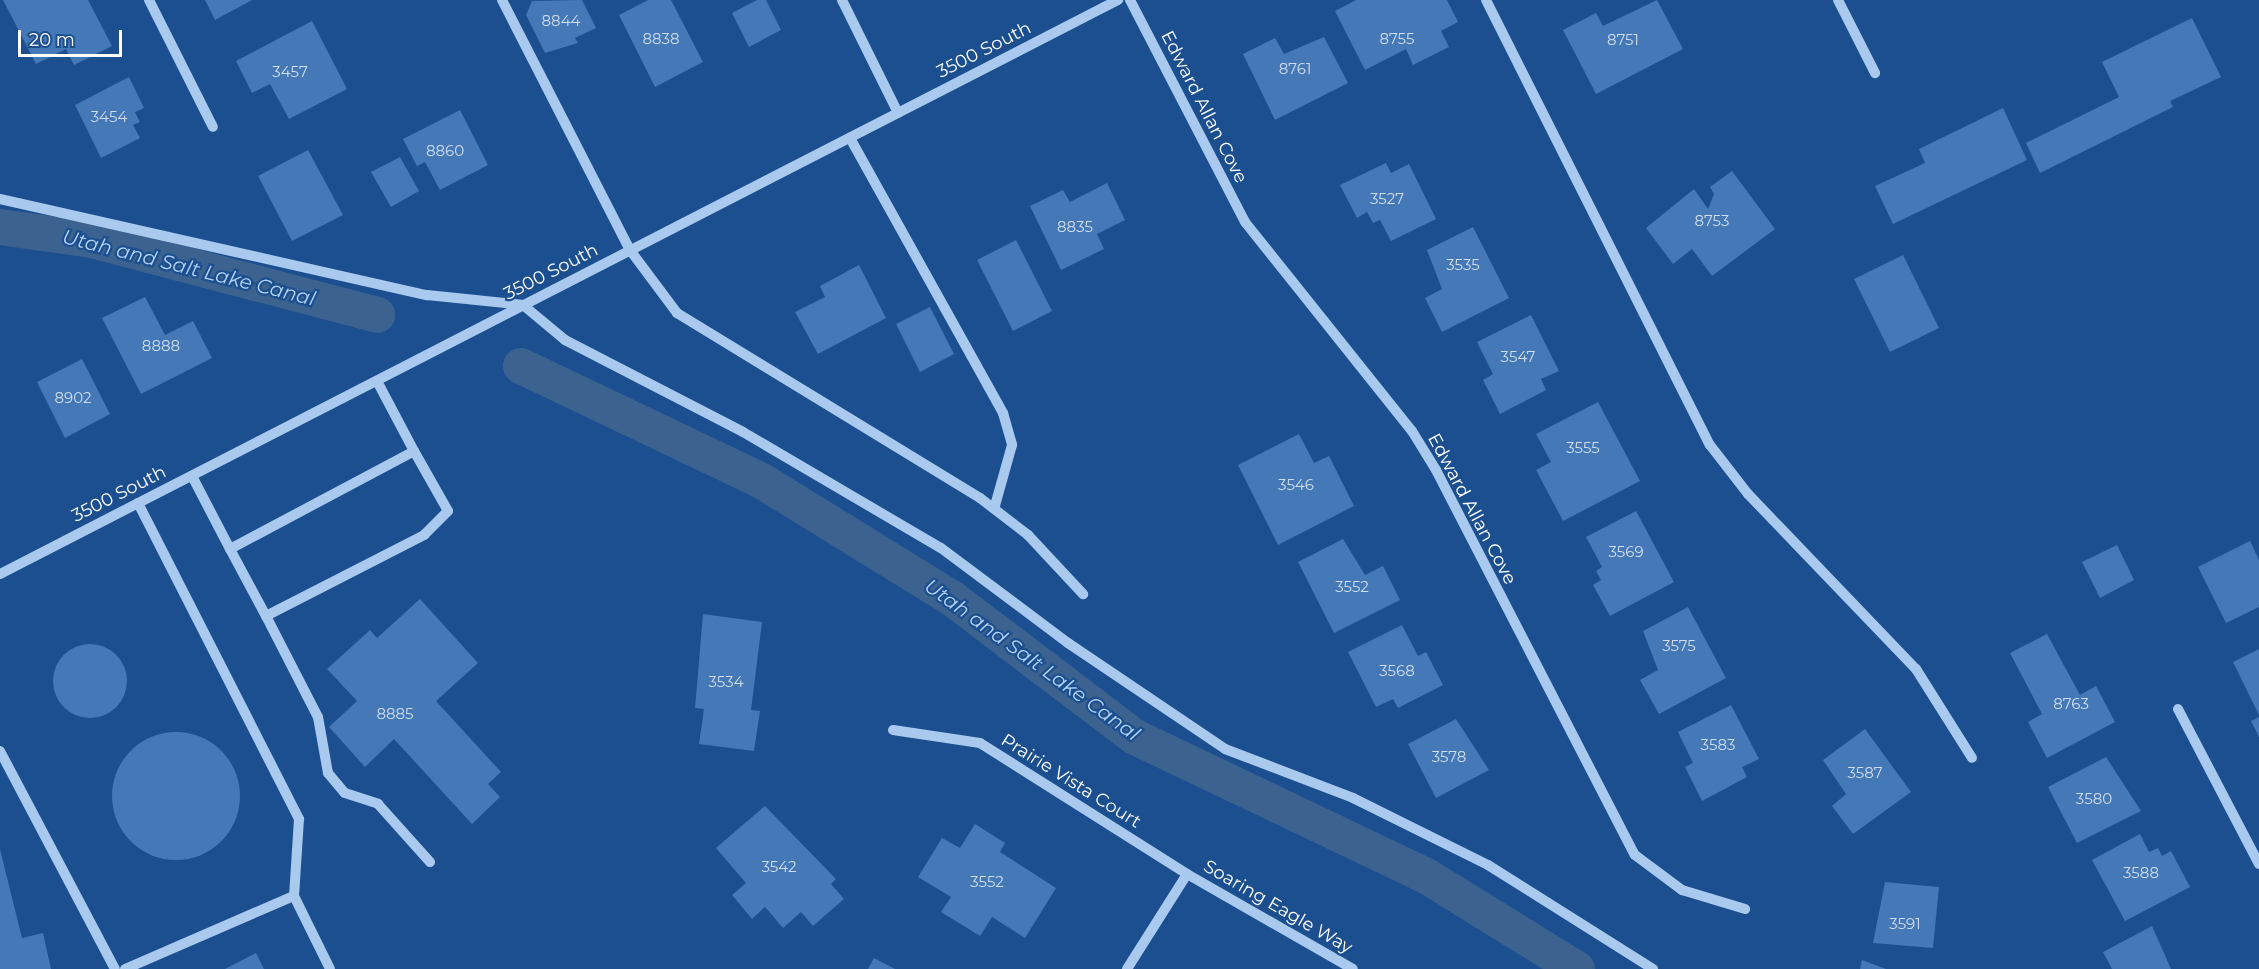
<!DOCTYPE html>
<html>
<head>
<meta charset="utf-8">
<style>
	body { margin:0 }
	#map { position:relative; width:2259px; height:969px; overflow:hidden; background:#1b4f8f; font-family:Montserrat,sans-serif }
	div>[style] { position:absolute }
	.canal>* { height:36px; margin:-18px; padding:0 18px; transform-origin:18px; border-radius:18px; background:#3c6290 }
	.building>* { inset:0; background:#4478b7 }
	.round { border-radius:50% }
	.minor>* { height:10px; margin:-5px; padding:0 5px; transform-origin:5px; border-radius:5px; background:#a9c9ee }
	span { translate:-50% -50%; white-space:nowrap; text-align:center; line-height:1.15; -webkit-text-stroke:4.5px #1b4f8f; paint-order:stroke }
	.number-label { font-size:15px; color:#d0dded }
	.number-label span { -webkit-text-stroke-width:0 }
	.street-label { font-size:18px; color:#fff }
	.water-label { font-size:20px; color:#b5d3f5; font-style:italic }
	.scale { position:absolute; left:18px; top:30px; width:104px; height:27px; box-sizing:border-box; border:3px solid #fff; border-top:0; padding-left:8px; font-size:18px; line-height:21px; white-space:nowrap; color:#fff; -webkit-text-stroke:4px #1b4f8f; paint-order:stroke }
</style>
</head>
<body>
<div id="map">
	<div class="canal">
		<i style="left:0;top:227px;width:93px;rotate:8deg"></i>
		<i style="left:92px;top:240px;width:295px;rotate:14.7deg"></i>
		<i style="left:521px;top:366px;width:267px;rotate:25.5deg"></i>
		<i style="left:762px;top:481px;width:225px;rotate:31.7deg"></i>
		<i style="left:953px;top:599px;width:228px;rotate:37.2deg"></i>
		<i style="left:1135px;top:737px;width:325px;rotate:25.5deg"></i>
		<i style="left:1428px;top:877px;width:175px;rotate:31.7deg"></i>
	</div>
	<div class="building">
		<i style="clip-path:polygon(3px 0,88px 0,112px 46px,74px 65px,66px 49px,36px 64px)"></i>
		<i style="clip-path:polygon(205px 0,252px 0,215px 20px)"></i>
		<i style="clip-path:polygon(582px 0,596px 28px,575px 38px,578px 43px,545px 53px,526px 15px,532px 1px)"></i>
		<i style="clip-path:polygon(648px 0,671px 0,703px 62px,655px 87px,619px 15px)"></i>
		<i style="clip-path:polygon(757px 0,766px 0,781px 30px,749px 47px,732px 13px)"></i>
		<i style="clip-path:polygon(1356px 0,1447px 0,1458px 22px,1441px 31px,1449px 47px,1413px 65px,1406px 49px,1365px 70px,1335px 11px)"></i>
		<i style="clip-path:polygon(1657px 0,1683px 49px,1596px 94px,1563px 30px,1596px 13px,1603px 26px)"></i>
		<i style="clip-path:polygon(2192px 18px,2221px 77px,2170px 101px,2173px 107px,2040px 173px,2026px 143px,2119px 97px,2102px 62px)"></i>
		<i style="clip-path:polygon(312px 21px,347px 89px,289px 119px,270px 84px,252px 93px,236px 61px)"></i>
		<i style="clip-path:polygon(1324px 37px,1348px 83px,1275px 120px,1243px 54px,1275px 38px,1284px 54px)"></i>
		<i style="clip-path:polygon(129px 77px,144px 108px,135px 112px,140px 122px,133px 125px,140px 138px,101px 158px,75px 105px)"></i>
		<i style="clip-path:polygon(2003px 108px,2027px 160px,1893px 224px,1875px 186px,1925px 163px,1919px 149px)"></i>
		<i style="clip-path:polygon(460px 110px,488px 165px,440px 190px,425px 162px,417px 166px,403px 139px)"></i>
		<i style="clip-path:polygon(308px 150px,343px 215px,292px 241px,258px 176px)"></i>
		<i style="clip-path:polygon(400px 157px,419px 191px,391px 207px,371px 172px)"></i>
		<i style="clip-path:polygon(1386px 163px,1391px 173px,1409px 164px,1436px 219px,1391px 241px,1380px 220px,1373px 223px,1367px 212px,1357px 218px,1340px 185px)"></i>
		<i style="clip-path:polygon(1732px 171px,1775px 229px,1712px 276px,1692px 249px,1673px 264px,1646px 228px,1694px 189px,1708px 209px,1714px 194px,1710px 187px)"></i>
		<i style="clip-path:polygon(1107px 183px,1125px 220px,1097px 234px,1104px 249px,1061px 270px,1030px 206px,1063px 190px,1070px 202px)"></i>
		<i style="clip-path:polygon(1473px 227px,1509px 298px,1442px 332px,1425px 298px,1442px 289px,1427px 250px)"></i>
		<i style="clip-path:polygon(1016px 240px,1052px 311px,1013px 331px,977px 260px)"></i>
		<i style="clip-path:polygon(1903px 255px,1939px 328px,1890px 352px,1854px 279px)"></i>
		<i style="clip-path:polygon(859px 265px,886px 318px,818px 354px,795px 312px,825px 297px,820px 286px)"></i>
		<i style="clip-path:polygon(145px 297px,165px 335px,193px 321px,212px 358px,141px 394px,102px 318px)"></i>
		<i style="clip-path:polygon(930px 307px,954px 354px,920px 372px,896px 324px)"></i>
		<i style="clip-path:polygon(1531px 315px,1559px 371px,1541px 379px,1546px 390px,1500px 414px,1483px 380px,1493px 374px,1477px 342px)"></i>
		<i style="clip-path:polygon(82px 359px,110px 414px,65px 438px,37px 382px)"></i>
		<i style="clip-path:polygon(1598px 402px,1640px 481px,1563px 521px,1536px 470px,1551px 462px,1536px 434px)"></i>
		<i style="clip-path:polygon(1299px 434px,1314px 463px,1329px 456px,1354px 506px,1278px 545px,1238px 465px)"></i>
		<i style="clip-path:polygon(1636px 511px,1674px 582px,1610px 616px,1593px 585px,1601px 580px,1596px 571px,1602px 567px,1586px 537px)"></i>
		<i style="clip-path:polygon(1343px 539px,1365px 575px,1383px 566px,1400px 600px,1334px 633px,1298px 562px)"></i>
		<i style="clip-path:polygon(2250px 541px,2259px 560px,2259px 607px,2226px 623px,2198px 567px)"></i>
		<i style="clip-path:polygon(2117px 545px,2134px 580px,2100px 598px,2082px 562px)"></i>
		<i style="clip-path:polygon(420px 599px,478px 663px,436px 701px,501px 772px,488px 784px,500px 797px,472px 824px,394px 739px,365px 767px,329px 727px,357px 701px,327px 669px,370px 630px,377px 638px)"></i>
		<i style="clip-path:polygon(1688px 607px,1726px 678px,1659px 714px,1640px 680px,1658px 670px,1643px 631px)"></i>
		<i style="clip-path:polygon(703px 614px,762px 622px,751px 710px,760px 711px,754px 751px,699px 744px,704px 709px,695px 708px)"></i>
		<i style="clip-path:polygon(1402px 625px,1418px 656px,1426px 652px,1443px 685px,1398px 708px,1393px 699px,1376px 707px,1348px 652px)"></i>
		<i style="clip-path:polygon(2047px 634px,2080px 695px,2096px 686px,2115px 722px,2047px 758px,2028px 722px,2042px 714px,2010px 653px)"></i>
		<i class="round" style="left:53px;top:644px;width:74px;height:74px"></i>
		<i style="clip-path:polygon(2259px 649px,2259px 715px,2233px 662px)"></i>
		<i style="clip-path:polygon(1731px 705px,1759px 759px,1742px 767px,1747px 777px,1702px 801px,1685px 767px,1693px 763px,1678px 732px)"></i>
		<i style="clip-path:polygon(2259px 717px,2259px 737px,2251px 721px)"></i>
		<i style="clip-path:polygon(1456px 719px,1489px 770px,1436px 798px,1408px 744px)"></i>
		<i style="clip-path:polygon(1865px 729px,1911px 792px,1853px 834px,1832px 806px,1846px 794px,1823px 760px)"></i>
		<i class="round" style="left:112px;top:732px;width:128px;height:128px"></i>
		<i style="clip-path:polygon(2106px 757px,2141px 811px,2077px 843px,2048px 787px)"></i>
		<i style="clip-path:polygon(765px 806px,836px 879px,831px 884px,844px 899px,813px 926px,801px 912px,783px 928px,765px 907px,752px 919px,732px 895px,746px 883px,716px 848px)"></i>
		<i style="clip-path:polygon(975px 824px,1005px 843px,1000px 852px,1056px 888px,1025px 938px,992px 917px,980px 936px,941px 912px,951px 897px,918px 877px,942px 838px,960px 848px)"></i>
		<i style="clip-path:polygon(2140px 834px,2149px 852px,2158px 848px,2162px 856px,2171px 851px,2190px 887px,2125px 921px,2092px 860px)"></i>
		<i style="clip-path:polygon(0 849px,22px 938px,43px 933px,51px 969px,0 969px)"></i>
		<i style="clip-path:polygon(1885px 882px,1939px 887px,1933px 948px,1873px 943px)"></i>
		<i style="clip-path:polygon(2152px 926px,2171px 969px,2112px 969px,2103px 952px)"></i>
		<i style="clip-path:polygon(256px 953px,264px 969px,225px 969px)"></i>
		<i style="clip-path:polygon(874px 958px,895px 969px,868px 969px)"></i>
		<i style="clip-path:polygon(1862px 960px,1886px 969px,1860px 969px)"></i>
	</div>
	<div class="minor">
		<i style="left:149px;top:0;width:142px;rotate:63.3deg"></i>
		<i style="left:502px;top:0;width:281px;rotate:62.9deg"></i>
		<i style="left:630px;top:250px;width:79px;rotate:53.3deg"></i>
		<i style="left:677px;top:313px;width:355px;rotate:31.4deg"></i>
		<i style="left:980px;top:498px;width:61px;rotate:37.6deg"></i>
		<i style="left:1028px;top:535px;width:81px;rotate:47deg"></i>
		<i style="left:842px;top:0;width:126px;rotate:63.6deg"></i>
		<i style="left:1130px;top:0;width:250px;rotate:62.6deg"></i>
		<i style="left:1245px;top:222px;width:268px;rotate:51.4deg"></i>
		<i style="left:1412px;top:431px;width:46px;rotate:58.4deg"></i>
		<i style="left:1436px;top:470px;width:433px;rotate:62.7deg"></i>
		<i style="left:1635px;top:855px;width:59px;rotate:36.7deg"></i>
		<i style="left:1682px;top:890px;width:66px;rotate:16.8deg"></i>
		<i style="left:1486px;top:0;width:498px;rotate:63.3deg"></i>
		<i style="left:1710px;top:445px;width:62px;rotate:52.2deg"></i>
		<i style="left:1748px;top:494px;width:243px;rotate:46.2deg"></i>
		<i style="left:1916px;top:669px;width:105px;rotate:57.8deg"></i>
		<i style="left:1838px;top:0;width:82px;rotate:63.1deg"></i>
		<i style="left:850px;top:138px;width:315px;rotate:60.9deg"></i>
		<i style="left:1003px;top:413px;width:33px;rotate:74deg"></i>
		<i style="left:1012px;top:445px;width:66px;rotate:105.7deg"></i>
		<i style="left:0;top:199px;width:438px;rotate:12.7deg"></i>
		<i style="left:427px;top:295px;width:97px;rotate:5.9deg"></i>
		<i style="left:523px;top:305px;width:55px;rotate:39.8deg"></i>
		<i style="left:565px;top:340px;width:200px;rotate:27.3deg"></i>
		<i style="left:743px;top:432px;width:229px;rotate:30.4deg"></i>
		<i style="left:941px;top:548px;width:159px;rotate:36.8deg"></i>
		<i style="left:1068px;top:643px;width:189px;rotate:34deg"></i>
		<i style="left:1225px;top:749px;width:137px;rotate:20.9deg"></i>
		<i style="left:1353px;top:798px;width:151px;rotate:26.4deg"></i>
		<i style="left:1488px;top:865px;width:195px;rotate:32.2deg"></i>
		<i style="left:192px;top:476px;width:82px;rotate:62.5deg"></i>
		<i style="left:230px;top:549px;width:208px;rotate:-28deg"></i>
		<i style="left:414px;top:451px;width:79px;rotate:-117.9deg"></i>
		<i style="left:138px;top:503px;width:355px;rotate:63deg"></i>
		<i style="left:299px;top:819px;width:77px;rotate:93.7deg"></i>
		<i style="left:294px;top:896px;width:81px;rotate:63.7deg"></i>
		<i style="left:230px;top:549px;width:76px;rotate:61.8deg"></i>
		<i style="left:266px;top:616px;width:178px;rotate:-27.1deg"></i>
		<i style="left:424px;top:535px;width:34px;rotate:-45deg"></i>
		<i style="left:448px;top:511px;width:69px;rotate:-119.5deg"></i>
		<i style="left:0;top:574px;width:1257px;rotate:-27.18deg"></i>
		<i style="left:266px;top:616px;width:114px;rotate:62.8deg"></i>
		<i style="left:318px;top:717px;width:57px;rotate:79.9deg"></i>
		<i style="left:328px;top:773px;width:26px;rotate:50deg"></i>
		<i style="left:345px;top:793px;width:35px;rotate:18deg"></i>
		<i style="left:378px;top:804px;width:78px;rotate:48.1deg"></i>
		<i style="left:2178px;top:709px;width:175px;rotate:62.4deg"></i>
		<i style="left:893px;top:730px;width:88px;rotate:8.5deg"></i>
		<i style="left:980px;top:743px;width:245px;rotate:32.3deg"></i>
		<i style="left:1187px;top:874px;width:191px;rotate:29.8deg"></i>
		<i style="left:0;top:751px;width:246px;rotate:62.2deg"></i>
		<i style="left:125px;top:969px;width:184px;rotate:-23.4deg"></i>
		<i style="left:1127px;top:969px;width:112px;rotate:-57.7deg"></i>
	</div>
	<div class="number-label">
		<span style="left:561px;top:21px">8844</span>
		<span style="left:661px;top:39px">8838</span>
		<span style="left:1397px;top:39px">8755</span>
		<span style="left:1623px;top:40px">8751</span>
		<span style="left:1295px;top:69px">8761</span>
		<span style="left:290px;top:72px">3457</span>
		<span style="left:109px;top:117px">3454</span>
		<span style="left:445px;top:151px">8860</span>
		<span style="left:1387px;top:199px">3527</span>
		<span style="left:1712px;top:221px">8753</span>
		<span style="left:1075px;top:227px">8835</span>
		<span style="left:1463px;top:265px">3535</span>
		<span style="left:161px;top:346px">8888</span>
		<span style="left:1518px;top:357px">3547</span>
		<span style="left:73px;top:398px">8902</span>
		<span style="left:1583px;top:448px">3555</span>
		<span style="left:1296px;top:485px">3546</span>
		<span style="left:1626px;top:552px">3569</span>
		<span style="left:1352px;top:587px">3552</span>
		<span style="left:1679px;top:646px">3575</span>
		<span style="left:1397px;top:671px">3568</span>
		<span style="left:726px;top:682px">3534</span>
		<span style="left:2071px;top:704px">8763</span>
		<span style="left:395px;top:714px">8885</span>
		<span style="left:1718px;top:745px">3583</span>
		<span style="left:1449px;top:757px">3578</span>
		<span style="left:1865px;top:773px">3587</span>
		<span style="left:2094px;top:799px">3580</span>
		<span style="left:779px;top:867px">3542</span>
		<span style="left:2141px;top:873px">3588</span>
		<span style="left:987px;top:882px">3552</span>
		<span style="left:1905px;top:924px">3591</span>
	</div>
	<div class="street-label">
		<span style="left:984px;top:50px;rotate:-27deg">3500 South</span>
		<span style="left:1204px;top:107px;rotate:63deg">Edward Allan Cove</span>
		<span style="left:551px;top:272px;rotate:-27deg">3500 South</span>
		<span style="left:119px;top:494px;rotate:-27deg">3500 South</span>
		<span style="left:1472px;top:509px;rotate:62deg">Edward Allan Cove</span>
		<span style="left:1071px;top:781px;rotate:32deg">Prairie Vista Court</span>
		<span style="left:1278px;top:907px;rotate:30deg">Soaring Eagle Way</span>
	</div>
	<div class="water-label">
		<span style="left:189px;top:268px;rotate:14deg">Utah and Salt Lake Canal</span>
		<span style="left:1032px;top:660px;rotate:36deg">Utah and Salt Lake Canal</span>
	</div>
	<div class="scale">20 m</div>
</div>
</body>
</html>
